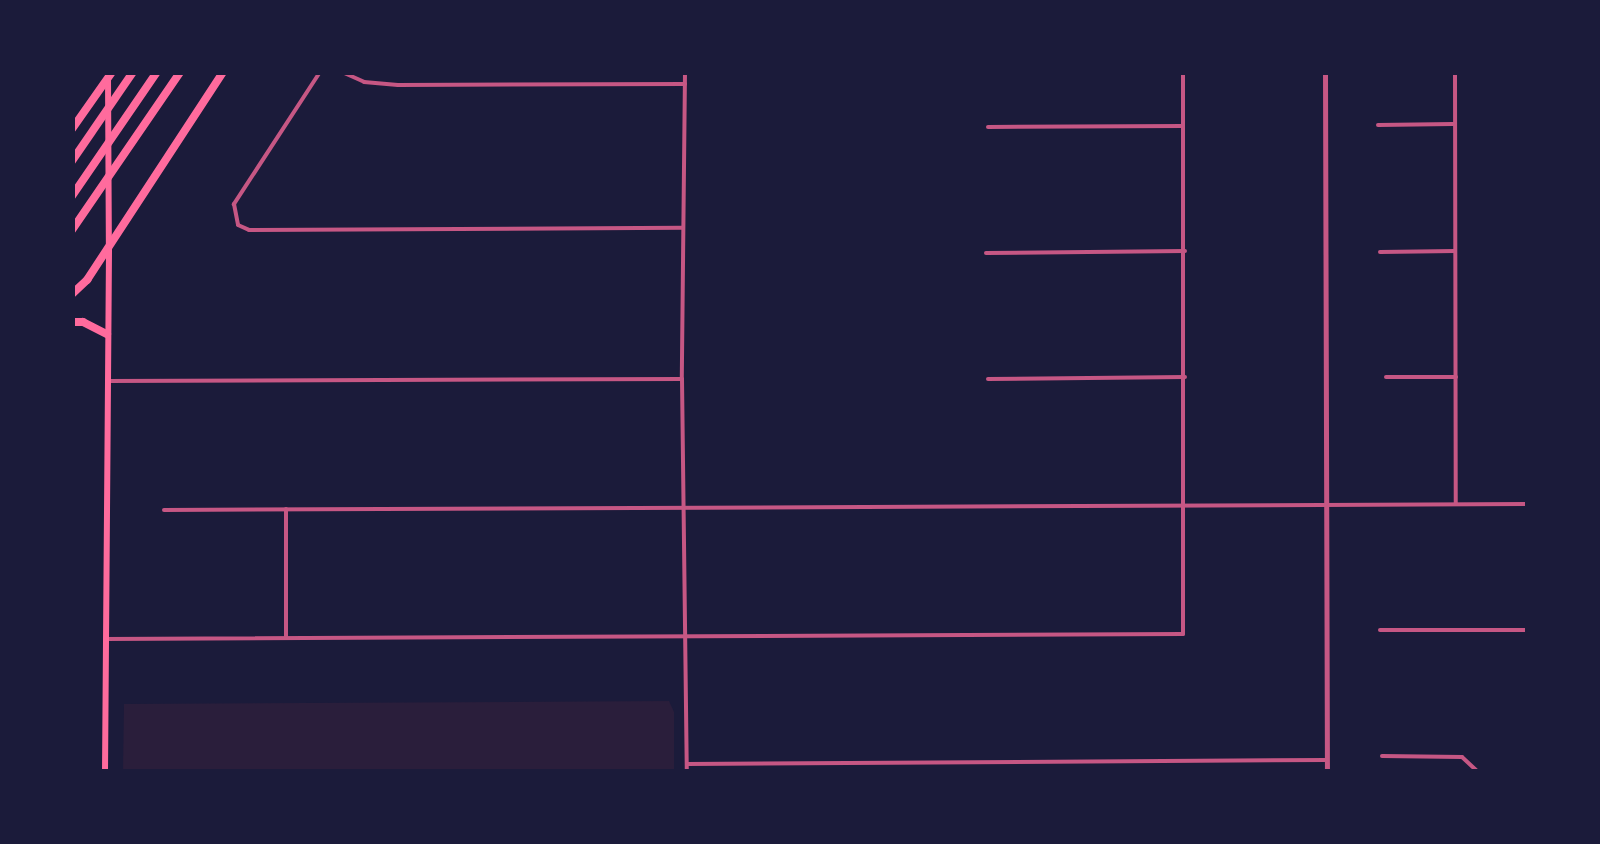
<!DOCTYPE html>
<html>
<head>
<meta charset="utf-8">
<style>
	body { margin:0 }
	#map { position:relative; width:1600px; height:844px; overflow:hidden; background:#1b1b3a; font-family:Georgia,serif }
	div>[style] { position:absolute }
	.green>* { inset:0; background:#2a1e3b }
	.minor>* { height:4px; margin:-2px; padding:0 2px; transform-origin:2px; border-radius:2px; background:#c65784 }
	.tertiary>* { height:5px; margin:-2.5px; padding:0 2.5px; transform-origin:2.5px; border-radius:2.5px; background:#c65784 }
	.secondary>* { height:6px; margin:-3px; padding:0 3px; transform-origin:3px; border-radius:3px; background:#ff6b9d }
	.primary>* { height:6px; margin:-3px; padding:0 3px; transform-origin:3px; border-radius:3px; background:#ff6b9d }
	.motorway>* { height:8px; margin:-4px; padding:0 4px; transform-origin:4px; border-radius:4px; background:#ff6b9d }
	span { translate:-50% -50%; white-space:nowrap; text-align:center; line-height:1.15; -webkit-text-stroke:9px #1b1b3a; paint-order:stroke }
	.frame { position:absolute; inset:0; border:75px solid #1b1b3a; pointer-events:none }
</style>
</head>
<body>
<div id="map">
	<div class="green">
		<i style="clip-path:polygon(669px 701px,674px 712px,674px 771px,123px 771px,124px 704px)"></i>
	</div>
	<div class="minor">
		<i style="left:320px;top:72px;width:158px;rotate:123.1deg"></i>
		<i style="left:234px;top:204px;width:21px;rotate:79deg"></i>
		<i style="left:238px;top:225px;width:12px;rotate:24deg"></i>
		<i style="left:249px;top:230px;width:434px;rotate:-0.3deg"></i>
		<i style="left:342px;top:72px;width:24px;rotate:24deg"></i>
		<i style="left:364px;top:82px;width:34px;rotate:5deg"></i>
		<i style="left:398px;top:85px;width:287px;rotate:-0.2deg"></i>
		<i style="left:685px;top:72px;width:307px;rotate:90.6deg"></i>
		<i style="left:682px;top:379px;width:393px;rotate:89.3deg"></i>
		<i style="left:1455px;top:72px;width:431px;rotate:89.9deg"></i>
		<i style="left:1378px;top:125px;width:75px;rotate:-0.8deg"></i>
		<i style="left:988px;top:127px;width:195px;rotate:-0.3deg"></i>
		<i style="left:1380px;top:252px;width:75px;rotate:-0.8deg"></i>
		<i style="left:986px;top:253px;width:199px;rotate:-0.6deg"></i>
		<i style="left:1386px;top:377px;width:70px"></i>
		<i style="left:988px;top:379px;width:197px;rotate:-0.6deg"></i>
		<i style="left:107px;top:381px;width:575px;rotate:-0.2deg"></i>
		<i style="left:164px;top:510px;width:1364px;rotate:-0.25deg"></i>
		<i style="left:1380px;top:630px;width:148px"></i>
		<i style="left:286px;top:637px;width:128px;rotate:-90deg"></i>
		<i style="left:105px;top:639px;width:1078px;rotate:-0.27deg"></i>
		<i style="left:1183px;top:634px;width:562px;rotate:-90deg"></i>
		<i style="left:1382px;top:756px;width:80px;rotate:0.7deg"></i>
		<i style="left:1462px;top:757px;width:22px;rotate:43deg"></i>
		<i style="left:687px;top:764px;width:640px;rotate:-0.36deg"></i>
	</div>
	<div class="tertiary">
		<i style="left:1325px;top:72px;width:700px;rotate:89.84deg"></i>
	</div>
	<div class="secondary">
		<i style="left:105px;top:772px;width:524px;rotate:-89.56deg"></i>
	</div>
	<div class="primary">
		<i style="left:108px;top:77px;width:167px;rotate:89.7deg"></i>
	</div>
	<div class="motorway">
		<i style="left:72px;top:129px;width:70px;rotate:-54.9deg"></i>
		<i style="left:72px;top:161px;width:108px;rotate:-55.6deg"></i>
		<i style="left:72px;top:196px;width:150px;rotate:-55.6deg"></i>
		<i style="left:72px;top:230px;width:191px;rotate:-55.6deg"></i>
		<i style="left:72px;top:294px;width:21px;rotate:-43deg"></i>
		<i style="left:87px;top:280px;width:249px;rotate:-56.8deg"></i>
		<i style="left:72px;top:322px;width:11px"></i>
		<i style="left:83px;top:322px;width:27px;rotate:27deg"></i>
	</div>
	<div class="frame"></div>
</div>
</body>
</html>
